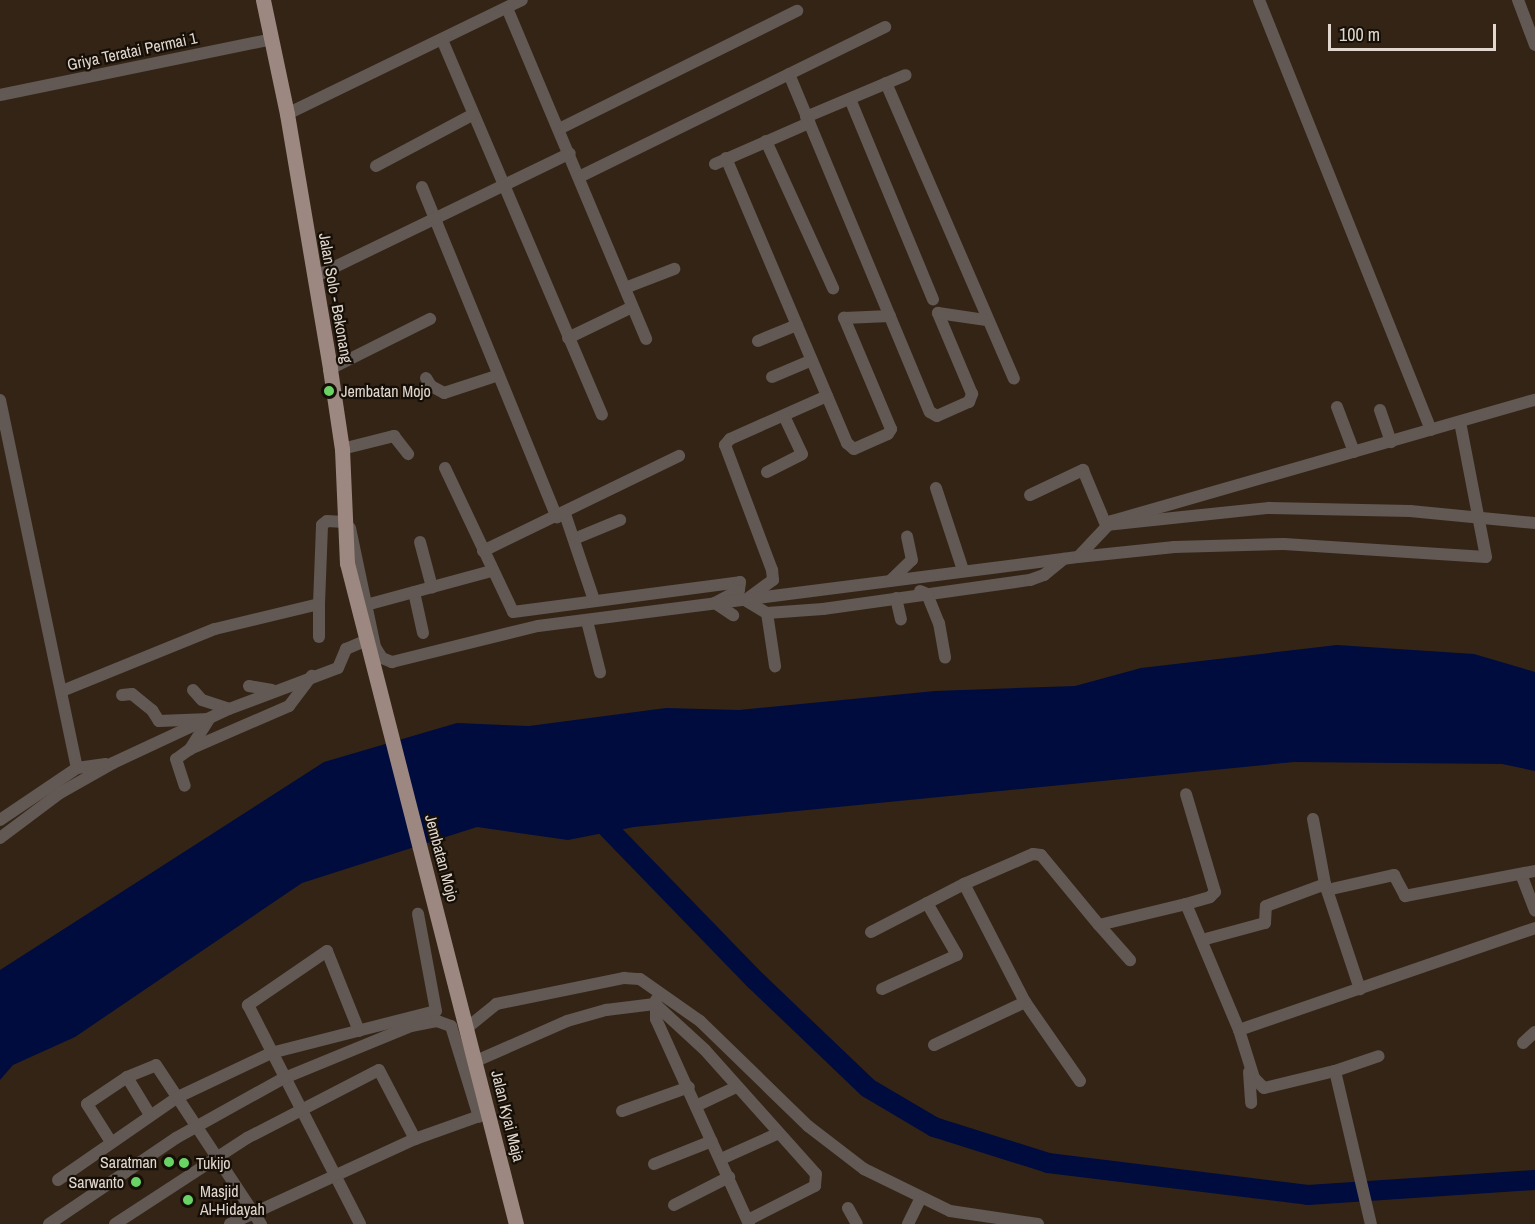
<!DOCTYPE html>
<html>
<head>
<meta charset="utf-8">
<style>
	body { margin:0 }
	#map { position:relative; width:1535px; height:1224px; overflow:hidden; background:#332415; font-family:"Archivo Narrow",sans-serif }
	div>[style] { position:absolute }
	.water>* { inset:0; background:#000c3e }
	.river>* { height:20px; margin:-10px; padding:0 10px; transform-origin:10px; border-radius:10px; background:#000c3e }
	.minor>* { height:12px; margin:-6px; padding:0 6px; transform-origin:6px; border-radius:6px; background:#625854 }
	.major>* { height:15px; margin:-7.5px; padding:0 7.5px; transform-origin:7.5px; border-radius:7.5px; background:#9d8781 }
	.dots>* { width:16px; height:16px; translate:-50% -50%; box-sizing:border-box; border:3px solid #150f08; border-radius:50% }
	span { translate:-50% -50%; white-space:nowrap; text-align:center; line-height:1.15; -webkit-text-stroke:4.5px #150f08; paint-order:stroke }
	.street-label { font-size:16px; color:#e1d7ce }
	.poi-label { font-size:16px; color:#e1d7ce }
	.left { translate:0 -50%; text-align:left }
	.right { translate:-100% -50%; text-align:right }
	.scale { position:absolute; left:1328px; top:24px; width:168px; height:27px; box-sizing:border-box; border:3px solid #e1d7ce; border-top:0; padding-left:8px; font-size:18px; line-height:21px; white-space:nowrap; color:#e1d7ce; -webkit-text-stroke:4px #150f08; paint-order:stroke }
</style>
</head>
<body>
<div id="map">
	<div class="water">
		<i style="clip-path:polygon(1337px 645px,1474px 654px,1535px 672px,1535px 771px,1502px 764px,1294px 762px,634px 827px,568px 840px,477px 827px,302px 883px,75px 1037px,13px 1065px,0 1080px,0 970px,324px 762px,457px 723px,529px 726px,666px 708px,739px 710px,935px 691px,1075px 686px,1141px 668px)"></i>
	</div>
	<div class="river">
		<i style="left:593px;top:813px;width:233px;rotate:45.9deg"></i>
		<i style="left:755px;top:980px;width:156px;rotate:43.7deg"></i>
		<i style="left:868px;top:1088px;width:77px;rotate:30.6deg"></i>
		<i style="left:934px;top:1127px;width:120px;rotate:17.5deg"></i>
		<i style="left:1048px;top:1163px;width:262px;rotate:7deg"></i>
		<i style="left:1308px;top:1195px;width:227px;rotate:-3.8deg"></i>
	</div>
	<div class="minor">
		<i style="left:1259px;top:0;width:463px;rotate:68.2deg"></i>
		<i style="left:1518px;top:0;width:48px;rotate:69.3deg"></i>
		<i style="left:507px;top:8px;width:359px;rotate:67.2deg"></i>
		<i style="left:443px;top:42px;width:405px;rotate:66.9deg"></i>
		<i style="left:789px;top:74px;width:366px;rotate:67.4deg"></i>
		<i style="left:930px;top:412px;width:8px;rotate:30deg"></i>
		<i style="left:937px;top:416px;width:35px;rotate:-24deg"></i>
		<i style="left:969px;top:402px;width:9px;rotate:-69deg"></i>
		<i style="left:972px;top:394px;width:88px;rotate:-112.8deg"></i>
		<i style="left:886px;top:83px;width:322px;rotate:66.6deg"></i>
		<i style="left:0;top:95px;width:278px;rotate:-11.6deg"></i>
		<i style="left:850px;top:99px;width:217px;rotate:67.5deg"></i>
		<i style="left:287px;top:114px;width:261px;rotate:-25.9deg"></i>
		<i style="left:806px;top:117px;width:108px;rotate:-22.8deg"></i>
		<i style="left:559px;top:129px;width:266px;rotate:-26.4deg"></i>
		<i style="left:766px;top:141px;width:162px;rotate:65.5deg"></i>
		<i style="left:726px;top:158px;width:310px;rotate:67deg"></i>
		<i style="left:847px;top:443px;width:9px;rotate:41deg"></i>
		<i style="left:854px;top:449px;width:37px;rotate:-24deg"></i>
		<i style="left:888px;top:434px;width:6px;rotate:-59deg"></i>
		<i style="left:891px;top:429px;width:121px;rotate:-112.9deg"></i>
		<i style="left:844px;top:318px;width:46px;rotate:-2.5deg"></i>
		<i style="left:715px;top:164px;width:103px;rotate:-23.6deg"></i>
		<i style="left:376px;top:166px;width:109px;rotate:-28deg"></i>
		<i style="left:579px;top:177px;width:341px;rotate:-26.1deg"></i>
		<i style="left:422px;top:187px;width:357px;rotate:67.8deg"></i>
		<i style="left:314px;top:277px;width:284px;rotate:-25.8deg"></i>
		<i style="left:625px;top:288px;width:53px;rotate:-21.2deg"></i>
		<i style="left:938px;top:313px;width:49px;rotate:8.3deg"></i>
		<i style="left:568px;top:338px;width:71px;rotate:-25.8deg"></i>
		<i style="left:758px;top:341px;width:42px;rotate:-22.3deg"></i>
		<i style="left:330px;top:369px;width:112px;rotate:-26.6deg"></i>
		<i style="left:772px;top:377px;width:43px;rotate:-23deg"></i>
		<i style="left:426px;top:378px;width:9px;rotate:58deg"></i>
		<i style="left:431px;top:386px;width:15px;rotate:28deg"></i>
		<i style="left:444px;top:393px;width:55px;rotate:-18.1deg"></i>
		<i style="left:827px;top:396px;width:106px;rotate:156.1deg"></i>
		<i style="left:730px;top:439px;width:8px;rotate:130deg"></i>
		<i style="left:725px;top:445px;width:134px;rotate:69.4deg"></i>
		<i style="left:772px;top:570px;width:10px;rotate:84deg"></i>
		<i style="left:773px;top:580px;width:34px;rotate:144deg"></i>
		<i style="left:745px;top:600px;width:26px;rotate:31deg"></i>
		<i style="left:767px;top:613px;width:56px;rotate:-4.1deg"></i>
		<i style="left:823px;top:609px;width:209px;rotate:-8deg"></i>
		<i style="left:1030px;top:580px;width:15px;rotate:-20deg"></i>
		<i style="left:1044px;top:575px;width:26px;rotate:-39deg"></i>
		<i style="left:0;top:400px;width:376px;rotate:78.2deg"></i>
		<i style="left:1337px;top:407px;width:48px;rotate:69.3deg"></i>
		<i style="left:1380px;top:410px;width:34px;rotate:71deg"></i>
		<i style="left:342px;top:449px;width:54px;rotate:-14deg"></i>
		<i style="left:394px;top:436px;width:23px;rotate:52deg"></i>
		<i style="left:445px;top:468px;width:159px;rotate:64.7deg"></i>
		<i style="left:513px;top:612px;width:229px;rotate:-7.5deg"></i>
		<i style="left:740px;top:582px;width:8px;rotate:97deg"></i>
		<i style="left:739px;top:590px;width:27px;rotate:152deg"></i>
		<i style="left:715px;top:603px;width:22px;rotate:34deg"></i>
		<i style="left:767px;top:472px;width:39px;rotate:-27deg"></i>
		<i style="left:802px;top:454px;width:42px;rotate:-115.3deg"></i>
		<i style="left:936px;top:488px;width:86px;rotate:71.8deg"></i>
		<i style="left:1030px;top:495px;width:59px;rotate:-25.3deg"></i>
		<i style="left:1083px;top:470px;width:60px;rotate:67.3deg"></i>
		<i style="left:1106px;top:525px;width:164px;rotate:-6deg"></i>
		<i style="left:1269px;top:508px;width:141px;rotate:1.2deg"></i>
		<i style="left:1410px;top:511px;width:126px;rotate:5.5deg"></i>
		<i style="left:565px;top:514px;width:91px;rotate:71.4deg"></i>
		<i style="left:350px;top:528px;width:122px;rotate:78.1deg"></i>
		<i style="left:375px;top:647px;width:13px;rotate:58deg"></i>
		<i style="left:382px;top:658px;width:11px;rotate:22deg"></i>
		<i style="left:392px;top:662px;width:150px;rotate:-13.9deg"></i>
		<i style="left:538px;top:626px;width:544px;rotate:-7.28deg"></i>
		<i style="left:1078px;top:557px;width:50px;rotate:-46.6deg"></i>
		<i style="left:1112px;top:521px;width:440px;rotate:-16deg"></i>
		<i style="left:574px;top:539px;width:50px;rotate:-22.4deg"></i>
		<i style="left:420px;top:542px;width:47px;rotate:75.1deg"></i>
		<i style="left:483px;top:551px;width:218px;rotate:-25.9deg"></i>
		<i style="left:1078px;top:557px;width:97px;rotate:-5.9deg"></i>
		<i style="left:1174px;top:547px;width:110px;rotate:-1.6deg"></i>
		<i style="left:1284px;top:544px;width:202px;rotate:3.7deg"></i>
		<i style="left:1486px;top:557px;width:137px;rotate:-100.9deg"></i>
		<i style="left:890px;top:581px;width:30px;rotate:-44deg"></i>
		<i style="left:912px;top:560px;width:24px;rotate:-102deg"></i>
		<i style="left:920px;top:591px;width:8px;rotate:23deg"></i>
		<i style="left:927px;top:594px;width:31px;rotate:68deg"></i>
		<i style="left:939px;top:623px;width:35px;rotate:80deg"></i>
		<i style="left:414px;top:592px;width:42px;rotate:77.6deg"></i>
		<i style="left:896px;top:598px;width:22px;rotate:77deg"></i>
		<i style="left:319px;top:604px;width:79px;rotate:-87.8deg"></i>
		<i style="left:322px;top:525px;width:6px;rotate:-39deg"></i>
		<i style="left:327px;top:521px;width:17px;rotate:3deg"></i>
		<i style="left:366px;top:605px;width:130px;rotate:-15.2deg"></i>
		<i style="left:767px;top:613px;width:54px;rotate:81.4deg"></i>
		<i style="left:587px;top:621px;width:53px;rotate:75.7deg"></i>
		<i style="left:249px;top:686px;width:23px;rotate:10deg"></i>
		<i style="left:193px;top:690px;width:13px;rotate:48deg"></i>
		<i style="left:202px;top:700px;width:28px;rotate:18deg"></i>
		<i style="left:62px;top:691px;width:165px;rotate:-22.1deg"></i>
		<i style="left:215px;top:629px;width:107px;rotate:-13.5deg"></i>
		<i style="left:319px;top:604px;width:33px;rotate:90deg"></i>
		<i style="left:122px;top:695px;width:10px;rotate:-6deg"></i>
		<i style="left:132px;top:694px;width:26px;rotate:39deg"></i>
		<i style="left:152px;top:710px;width:13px;rotate:58deg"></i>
		<i style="left:159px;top:721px;width:50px;rotate:-2.3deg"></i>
		<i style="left:209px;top:719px;width:36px;rotate:122deg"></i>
		<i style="left:190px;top:749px;width:17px;rotate:144deg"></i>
		<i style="left:176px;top:759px;width:28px;rotate:72deg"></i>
		<i style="left:190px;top:749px;width:108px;rotate:-23.5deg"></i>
		<i style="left:289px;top:706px;width:38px;rotate:-53deg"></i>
		<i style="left:1313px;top:819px;width:66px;rotate:79.5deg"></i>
		<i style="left:1325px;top:884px;width:111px;rotate:71.6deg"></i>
		<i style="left:0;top:820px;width:93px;rotate:-34deg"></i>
		<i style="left:77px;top:768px;width:29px;rotate:-8deg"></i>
		<i style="left:0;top:838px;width:75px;rotate:-36.9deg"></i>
		<i style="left:60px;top:793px;width:61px;rotate:-29.5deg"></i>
		<i style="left:113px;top:763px;width:128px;rotate:-25deg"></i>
		<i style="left:229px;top:709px;width:116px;rotate:-20.6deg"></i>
		<i style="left:338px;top:668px;width:21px;rotate:-67deg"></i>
		<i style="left:346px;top:649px;width:21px;rotate:-23deg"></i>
		<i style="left:1521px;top:874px;width:39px;rotate:69deg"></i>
		<i style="left:1327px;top:890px;width:69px;rotate:-12.6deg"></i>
		<i style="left:1394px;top:875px;width:24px;rotate:62deg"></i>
		<i style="left:1405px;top:896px;width:132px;rotate:-10.9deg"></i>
		<i style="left:1186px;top:904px;width:25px;rotate:-16deg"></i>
		<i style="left:1210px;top:897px;width:7px;rotate:-45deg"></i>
		<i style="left:1215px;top:892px;width:102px;rotate:-106.5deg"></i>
		<i style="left:1099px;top:925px;width:47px;rotate:48.5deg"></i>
		<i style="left:871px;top:932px;width:105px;rotate:-27.3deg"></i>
		<i style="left:1202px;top:940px;width:65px;rotate:-15.1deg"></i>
		<i style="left:1265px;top:923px;width:17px;rotate:-87deg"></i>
		<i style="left:1266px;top:906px;width:63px;rotate:-20.4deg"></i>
		<i style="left:882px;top:989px;width:82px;rotate:-24.4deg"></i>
		<i style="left:957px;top:955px;width:60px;rotate:-120deg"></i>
		<i style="left:656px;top:1000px;width:19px;rotate:90deg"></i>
		<i style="left:656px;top:1019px;width:225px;rotate:65.6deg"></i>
		<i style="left:468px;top:1027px;width:36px;rotate:-39deg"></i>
		<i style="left:496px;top:1004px;width:131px;rotate:-11.5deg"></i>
		<i style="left:624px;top:978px;width:16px;rotate:4deg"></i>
		<i style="left:640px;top:979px;width:73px;rotate:35deg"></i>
		<i style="left:700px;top:1021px;width:151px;rotate:44.2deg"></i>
		<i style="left:808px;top:1126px;width:71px;rotate:37.5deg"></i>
		<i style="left:864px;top:1169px;width:96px;rotate:26deg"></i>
		<i style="left:950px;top:1211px;width:89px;rotate:8.4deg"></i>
		<i style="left:1239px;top:1030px;width:50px;rotate:72.6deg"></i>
		<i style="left:1254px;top:1078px;width:14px;rotate:45deg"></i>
		<i style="left:1264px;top:1088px;width:73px;rotate:-13.5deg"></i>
		<i style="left:1335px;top:1071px;width:157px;rotate:76.8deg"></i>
		<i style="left:359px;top:1031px;width:86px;rotate:-111.8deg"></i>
		<i style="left:327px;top:951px;width:96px;rotate:145.6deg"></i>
		<i style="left:248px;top:1005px;width:246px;rotate:62.9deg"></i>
		<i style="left:1523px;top:1043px;width:16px;rotate:-43deg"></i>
		<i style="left:934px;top:1045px;width:101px;rotate:-25.3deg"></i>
		<i style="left:476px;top:1061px;width:99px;rotate:-23.7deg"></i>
		<i style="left:567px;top:1021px;width:41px;rotate:-15.8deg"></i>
		<i style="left:606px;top:1010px;width:49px;rotate:-7deg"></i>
		<i style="left:655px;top:1004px;width:68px;rotate:42.6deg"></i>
		<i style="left:705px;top:1050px;width:166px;rotate:48.2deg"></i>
		<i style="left:816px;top:1174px;width:12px;rotate:95deg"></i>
		<i style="left:815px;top:1186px;width:75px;rotate:153.1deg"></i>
		<i style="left:1335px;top:1071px;width:46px;rotate:-18.8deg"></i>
		<i style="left:1249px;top:1072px;width:31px;rotate:86deg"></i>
		<i style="left:127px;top:1077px;width:44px;rotate:58.8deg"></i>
		<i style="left:1080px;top:1081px;width:96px;rotate:-124.8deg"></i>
		<i style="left:1025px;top:1002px;width:133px;rotate:-117.3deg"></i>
		<i style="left:964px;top:884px;width:75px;rotate:-23.5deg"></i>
		<i style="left:1033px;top:854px;width:8px;rotate:7deg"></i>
		<i style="left:1041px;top:855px;width:91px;rotate:50.4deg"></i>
		<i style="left:1099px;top:925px;width:89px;rotate:-13.6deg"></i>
		<i style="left:1186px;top:904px;width:137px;rotate:67.2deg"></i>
		<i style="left:1239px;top:1030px;width:313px;rotate:-19deg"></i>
		<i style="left:698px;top:1105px;width:42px;rotate:-25.3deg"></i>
		<i style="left:622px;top:1111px;width:71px;rotate:-19.7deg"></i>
		<i style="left:111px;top:1142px;width:45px;rotate:-122.3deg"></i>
		<i style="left:87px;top:1104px;width:48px;rotate:-34deg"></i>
		<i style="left:127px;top:1077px;width:31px;rotate:-22deg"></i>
		<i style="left:156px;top:1065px;width:191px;rotate:56.6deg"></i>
		<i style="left:721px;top:1159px;width:61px;rotate:-24.1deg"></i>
		<i style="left:654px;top:1164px;width:62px;rotate:-21.6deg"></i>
		<i style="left:58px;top:1180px;width:146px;rotate:-34.7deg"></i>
		<i style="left:178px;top:1097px;width:103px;rotate:-25.3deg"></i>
		<i style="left:271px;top:1053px;width:170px;rotate:-14.3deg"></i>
		<i style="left:436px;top:1011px;width:99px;rotate:-100.5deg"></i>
		<i style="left:674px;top:1205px;width:62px;rotate:-27deg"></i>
		<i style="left:848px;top:1208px;width:18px;rotate:61deg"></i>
		<i style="left:49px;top:1224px;width:153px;rotate:-34.1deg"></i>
		<i style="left:176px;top:1138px;width:121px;rotate:-29.1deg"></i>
		<i style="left:282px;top:1079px;width:139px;rotate:-22.3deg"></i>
		<i style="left:411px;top:1026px;width:26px;rotate:-11deg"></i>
		<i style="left:437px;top:1021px;width:15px;rotate:20deg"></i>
		<i style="left:451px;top:1026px;width:95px;rotate:72.9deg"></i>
		<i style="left:115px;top:1224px;width:158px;rotate:-33.1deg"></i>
		<i style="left:247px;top:1138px;width:148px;rotate:-27.3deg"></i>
		<i style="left:379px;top:1070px;width:78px;rotate:62.4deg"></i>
		<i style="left:230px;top:1224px;width:204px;rotate:-24.7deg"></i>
		<i style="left:415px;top:1139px;width:74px;rotate:-19.7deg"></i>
		<i style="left:908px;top:1224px;width:28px;rotate:-64deg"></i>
	</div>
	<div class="major">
		<i style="left:263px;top:0;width:116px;rotate:78.1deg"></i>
		<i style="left:287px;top:114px;width:259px;rotate:80.4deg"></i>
		<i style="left:330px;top:369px;width:81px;rotate:81.5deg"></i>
		<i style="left:342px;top:449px;width:114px;rotate:87.5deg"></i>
		<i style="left:347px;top:563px;width:682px;rotate:75.66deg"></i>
	</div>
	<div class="dots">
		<i style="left:329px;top:391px;background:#69d465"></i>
		<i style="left:169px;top:1162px;background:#69d465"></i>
		<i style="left:184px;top:1163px;background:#69d465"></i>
		<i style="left:136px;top:1182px;background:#69d465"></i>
		<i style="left:188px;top:1200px;background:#69d465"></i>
	</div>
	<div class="street-label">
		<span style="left:132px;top:51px;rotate:-12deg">Griya Teratai Permai 1</span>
		<span style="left:336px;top:298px;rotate:80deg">Jalan Solo - Bekonang</span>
		<span style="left:442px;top:858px;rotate:75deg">Jembatan Mojo</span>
		<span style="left:508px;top:1116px;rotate:76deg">Jalan Kyai Maja</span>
	</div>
	<div class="poi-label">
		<span class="left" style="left:341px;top:391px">Jembatan Mojo</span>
		<span class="right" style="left:157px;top:1162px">Saratman</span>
		<span class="left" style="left:196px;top:1163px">Tukijo</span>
		<span class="right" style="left:124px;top:1182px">Sarwanto</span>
		<span class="left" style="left:200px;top:1200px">Masjid<br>Al-Hidayah</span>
	</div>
	<div class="scale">100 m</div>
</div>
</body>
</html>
